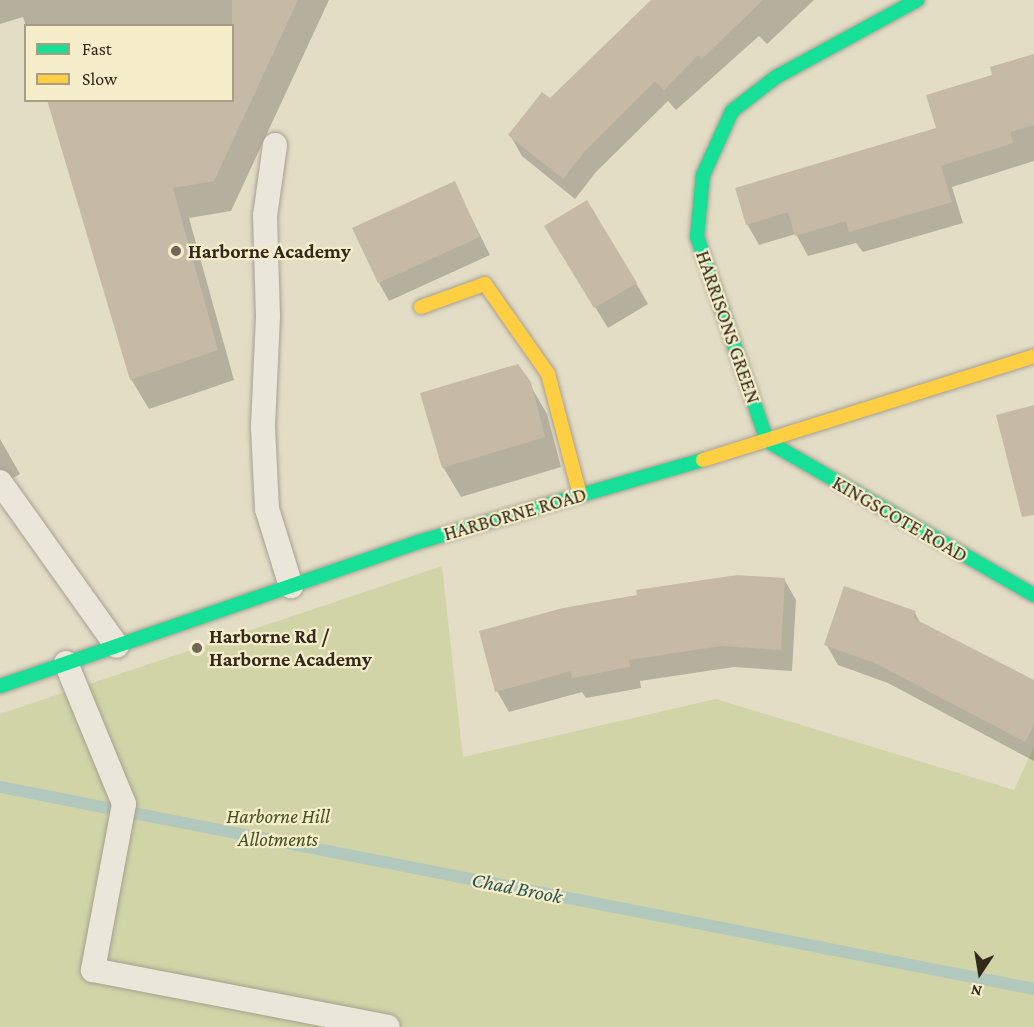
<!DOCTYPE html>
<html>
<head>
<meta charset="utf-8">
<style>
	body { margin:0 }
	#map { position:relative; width:1034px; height:1027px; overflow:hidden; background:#e3ddc6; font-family:"Crimson Pro",serif }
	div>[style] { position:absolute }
	.green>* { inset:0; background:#d0d4a7 }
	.shadow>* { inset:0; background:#0003 }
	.stream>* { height:12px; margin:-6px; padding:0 6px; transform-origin:6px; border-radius:6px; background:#b3c8bc }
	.building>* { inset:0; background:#c6baa7 }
	.roads { filter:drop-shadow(0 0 2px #a7a090) drop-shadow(0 0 2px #a7a090) }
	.lane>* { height:24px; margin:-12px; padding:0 12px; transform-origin:12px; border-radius:12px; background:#eae6d9 }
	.fast>* { height:14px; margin:-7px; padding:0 7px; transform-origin:7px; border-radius:7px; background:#16e098 }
	.slow>* { height:14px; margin:-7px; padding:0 7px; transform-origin:7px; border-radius:7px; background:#ffcf43 }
	.dots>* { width:16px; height:16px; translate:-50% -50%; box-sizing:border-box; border:3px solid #f6edca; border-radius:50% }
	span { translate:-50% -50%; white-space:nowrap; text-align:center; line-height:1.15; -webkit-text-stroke:4.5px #f6edca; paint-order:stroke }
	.poi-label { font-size:20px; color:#34281a; font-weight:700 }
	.left { translate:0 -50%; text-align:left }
	.street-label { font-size:20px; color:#34281a }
	.park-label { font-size:20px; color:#42521f; font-style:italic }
	.water-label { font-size:21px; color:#285555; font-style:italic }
	.legend { position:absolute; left:24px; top:24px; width:210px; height:78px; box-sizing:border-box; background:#f6edca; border:2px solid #a89e84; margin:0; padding:8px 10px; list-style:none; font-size:18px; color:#34281a }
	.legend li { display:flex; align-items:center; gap:12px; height:30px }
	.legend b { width:30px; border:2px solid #a89e84 }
	.north { position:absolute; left:950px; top:943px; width:60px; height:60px; -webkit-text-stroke:4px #f6edca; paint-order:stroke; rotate:192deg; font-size:16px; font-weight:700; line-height:24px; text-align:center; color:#34281a }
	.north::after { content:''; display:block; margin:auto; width:21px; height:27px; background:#34281a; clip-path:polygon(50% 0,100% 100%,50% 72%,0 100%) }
</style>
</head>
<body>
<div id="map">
	<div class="green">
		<i style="clip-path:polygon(442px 566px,463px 757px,716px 699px,1014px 790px,1034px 747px,1034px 1027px,0 1027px,0 714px)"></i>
	</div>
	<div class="shadow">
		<i style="clip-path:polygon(0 0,329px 0,231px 211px,189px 218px,234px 380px,149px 409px,131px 379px,48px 100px,232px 100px,232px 26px,26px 26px,23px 17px,0 24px)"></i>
		<i style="clip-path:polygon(652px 0,814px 0,767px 44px,759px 36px,676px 110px,668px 101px,596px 172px,575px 199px,522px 156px,510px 135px,550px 100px)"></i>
		<i style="clip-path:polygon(1034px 55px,1034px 161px,952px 187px,963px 223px,863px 252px,856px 243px,808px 256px,796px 234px,759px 245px,747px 224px,938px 129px,994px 76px)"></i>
		<i style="clip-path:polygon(454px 183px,490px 255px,389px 301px,379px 283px)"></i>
		<i style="clip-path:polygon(558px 247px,636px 283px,648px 304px,608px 328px)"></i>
		<i style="clip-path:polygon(529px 383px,547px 414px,561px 467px,461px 497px,443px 467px)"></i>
		<i style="clip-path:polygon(0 439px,20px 474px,0 486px)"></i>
		<i style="clip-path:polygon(784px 579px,796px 600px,792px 671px,734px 667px,640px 681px,641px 688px,586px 698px,582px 692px,509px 712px,497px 691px)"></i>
		<i style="clip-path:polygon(915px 613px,921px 624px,1034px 681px,1034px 761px,888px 683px,838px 665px,826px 644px)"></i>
	</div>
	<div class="stream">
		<i style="left:0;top:787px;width:1054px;rotate:11.05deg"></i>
	</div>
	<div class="building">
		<i style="clip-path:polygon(232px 0,298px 0,214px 181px,173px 188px,218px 350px,130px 380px,47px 100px,232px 100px)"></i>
		<i style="clip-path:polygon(651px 0,763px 0,702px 59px,698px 55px,664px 90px,655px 81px,585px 151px,563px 179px,508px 135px,542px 92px,550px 98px)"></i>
		<i style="clip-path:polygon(1034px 54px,1034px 125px,1010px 132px,1013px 143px,941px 166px,952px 202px,849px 232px,846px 221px,795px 236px,788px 212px,746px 225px,735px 188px,936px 128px,926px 95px,992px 75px,990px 67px)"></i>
		<i style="clip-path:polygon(455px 181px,480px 237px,378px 283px,352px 228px)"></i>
		<i style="clip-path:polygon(587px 200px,637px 283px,594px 308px,544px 226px)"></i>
		<i style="clip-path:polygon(518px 364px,531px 382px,545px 437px,442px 468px,420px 393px)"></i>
		<i style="clip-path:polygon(1034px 405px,1034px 515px,1022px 517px,996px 415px)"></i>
		<i style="clip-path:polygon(737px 575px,785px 578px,781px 650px,721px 646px,629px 660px,630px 667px,572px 678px,571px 671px,495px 692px,479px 631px,563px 608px,637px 595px,636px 590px)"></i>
		<i style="clip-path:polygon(844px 586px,916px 611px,913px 618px,1034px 680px,1034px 725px,1025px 742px,875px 663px,824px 645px)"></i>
	</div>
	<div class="roads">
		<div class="lane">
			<i style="left:275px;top:145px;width:72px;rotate:98deg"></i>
			<i style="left:265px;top:216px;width:100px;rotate:88.3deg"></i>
			<i style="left:268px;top:316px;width:111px;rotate:92.6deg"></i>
			<i style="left:263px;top:427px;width:82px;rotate:87.2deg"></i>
			<i style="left:267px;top:509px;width:81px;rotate:72.7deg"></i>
			<i style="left:0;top:482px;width:201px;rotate:54.5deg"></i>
			<i style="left:66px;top:663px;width:152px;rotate:67.6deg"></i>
			<i style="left:124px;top:804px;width:169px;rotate:100.6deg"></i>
			<i style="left:93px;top:970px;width:300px;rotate:10.9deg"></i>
		</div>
		<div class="fast">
			<i style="left:767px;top:441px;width:216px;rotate:-108.9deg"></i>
			<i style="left:697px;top:237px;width:62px;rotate:-84.5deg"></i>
			<i style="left:703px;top:175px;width:70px;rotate:-65.6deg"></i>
			<i style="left:732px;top:111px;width:56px;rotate:-37.7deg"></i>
			<i style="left:776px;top:77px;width:161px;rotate:-28.6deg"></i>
			<i style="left:767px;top:441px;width:308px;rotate:30deg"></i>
			<i style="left:0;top:686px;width:442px;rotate:-19deg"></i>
			<i style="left:418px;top:542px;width:297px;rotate:-16.1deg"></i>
		</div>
		<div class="slow">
			<i style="left:421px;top:307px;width:68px;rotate:-19.8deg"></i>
			<i style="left:485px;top:284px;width:110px;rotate:55deg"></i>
			<i style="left:548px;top:374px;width:125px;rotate:75.2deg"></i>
			<i style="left:703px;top:460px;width:347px;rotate:-17.4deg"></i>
		</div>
	</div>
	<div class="dots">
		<i style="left:176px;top:251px;background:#716756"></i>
		<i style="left:197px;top:648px;background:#716756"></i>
	</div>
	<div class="poi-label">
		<span class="left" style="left:188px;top:251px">Harborne Academy</span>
		<span class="left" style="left:209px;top:648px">Harborne Rd /<br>Harborne Academy</span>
	</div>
	<div class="street-label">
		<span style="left:728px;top:327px;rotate:71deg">HARRISONS GREEN</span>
		<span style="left:515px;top:514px;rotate:-16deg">HARBORNE ROAD</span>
		<span style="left:900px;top:519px;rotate:30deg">KINGSCOTE ROAD</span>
	</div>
	<div class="park-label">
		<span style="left:278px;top:828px">Harborne Hill<br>Allotments</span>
	</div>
	<div class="water-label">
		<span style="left:517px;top:888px;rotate:11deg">Chad Brook</span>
	</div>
	<ul class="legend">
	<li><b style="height:8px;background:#16e098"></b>Fast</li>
	<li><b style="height:8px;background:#ffcf43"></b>Slow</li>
	</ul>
	<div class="north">N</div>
</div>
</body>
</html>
